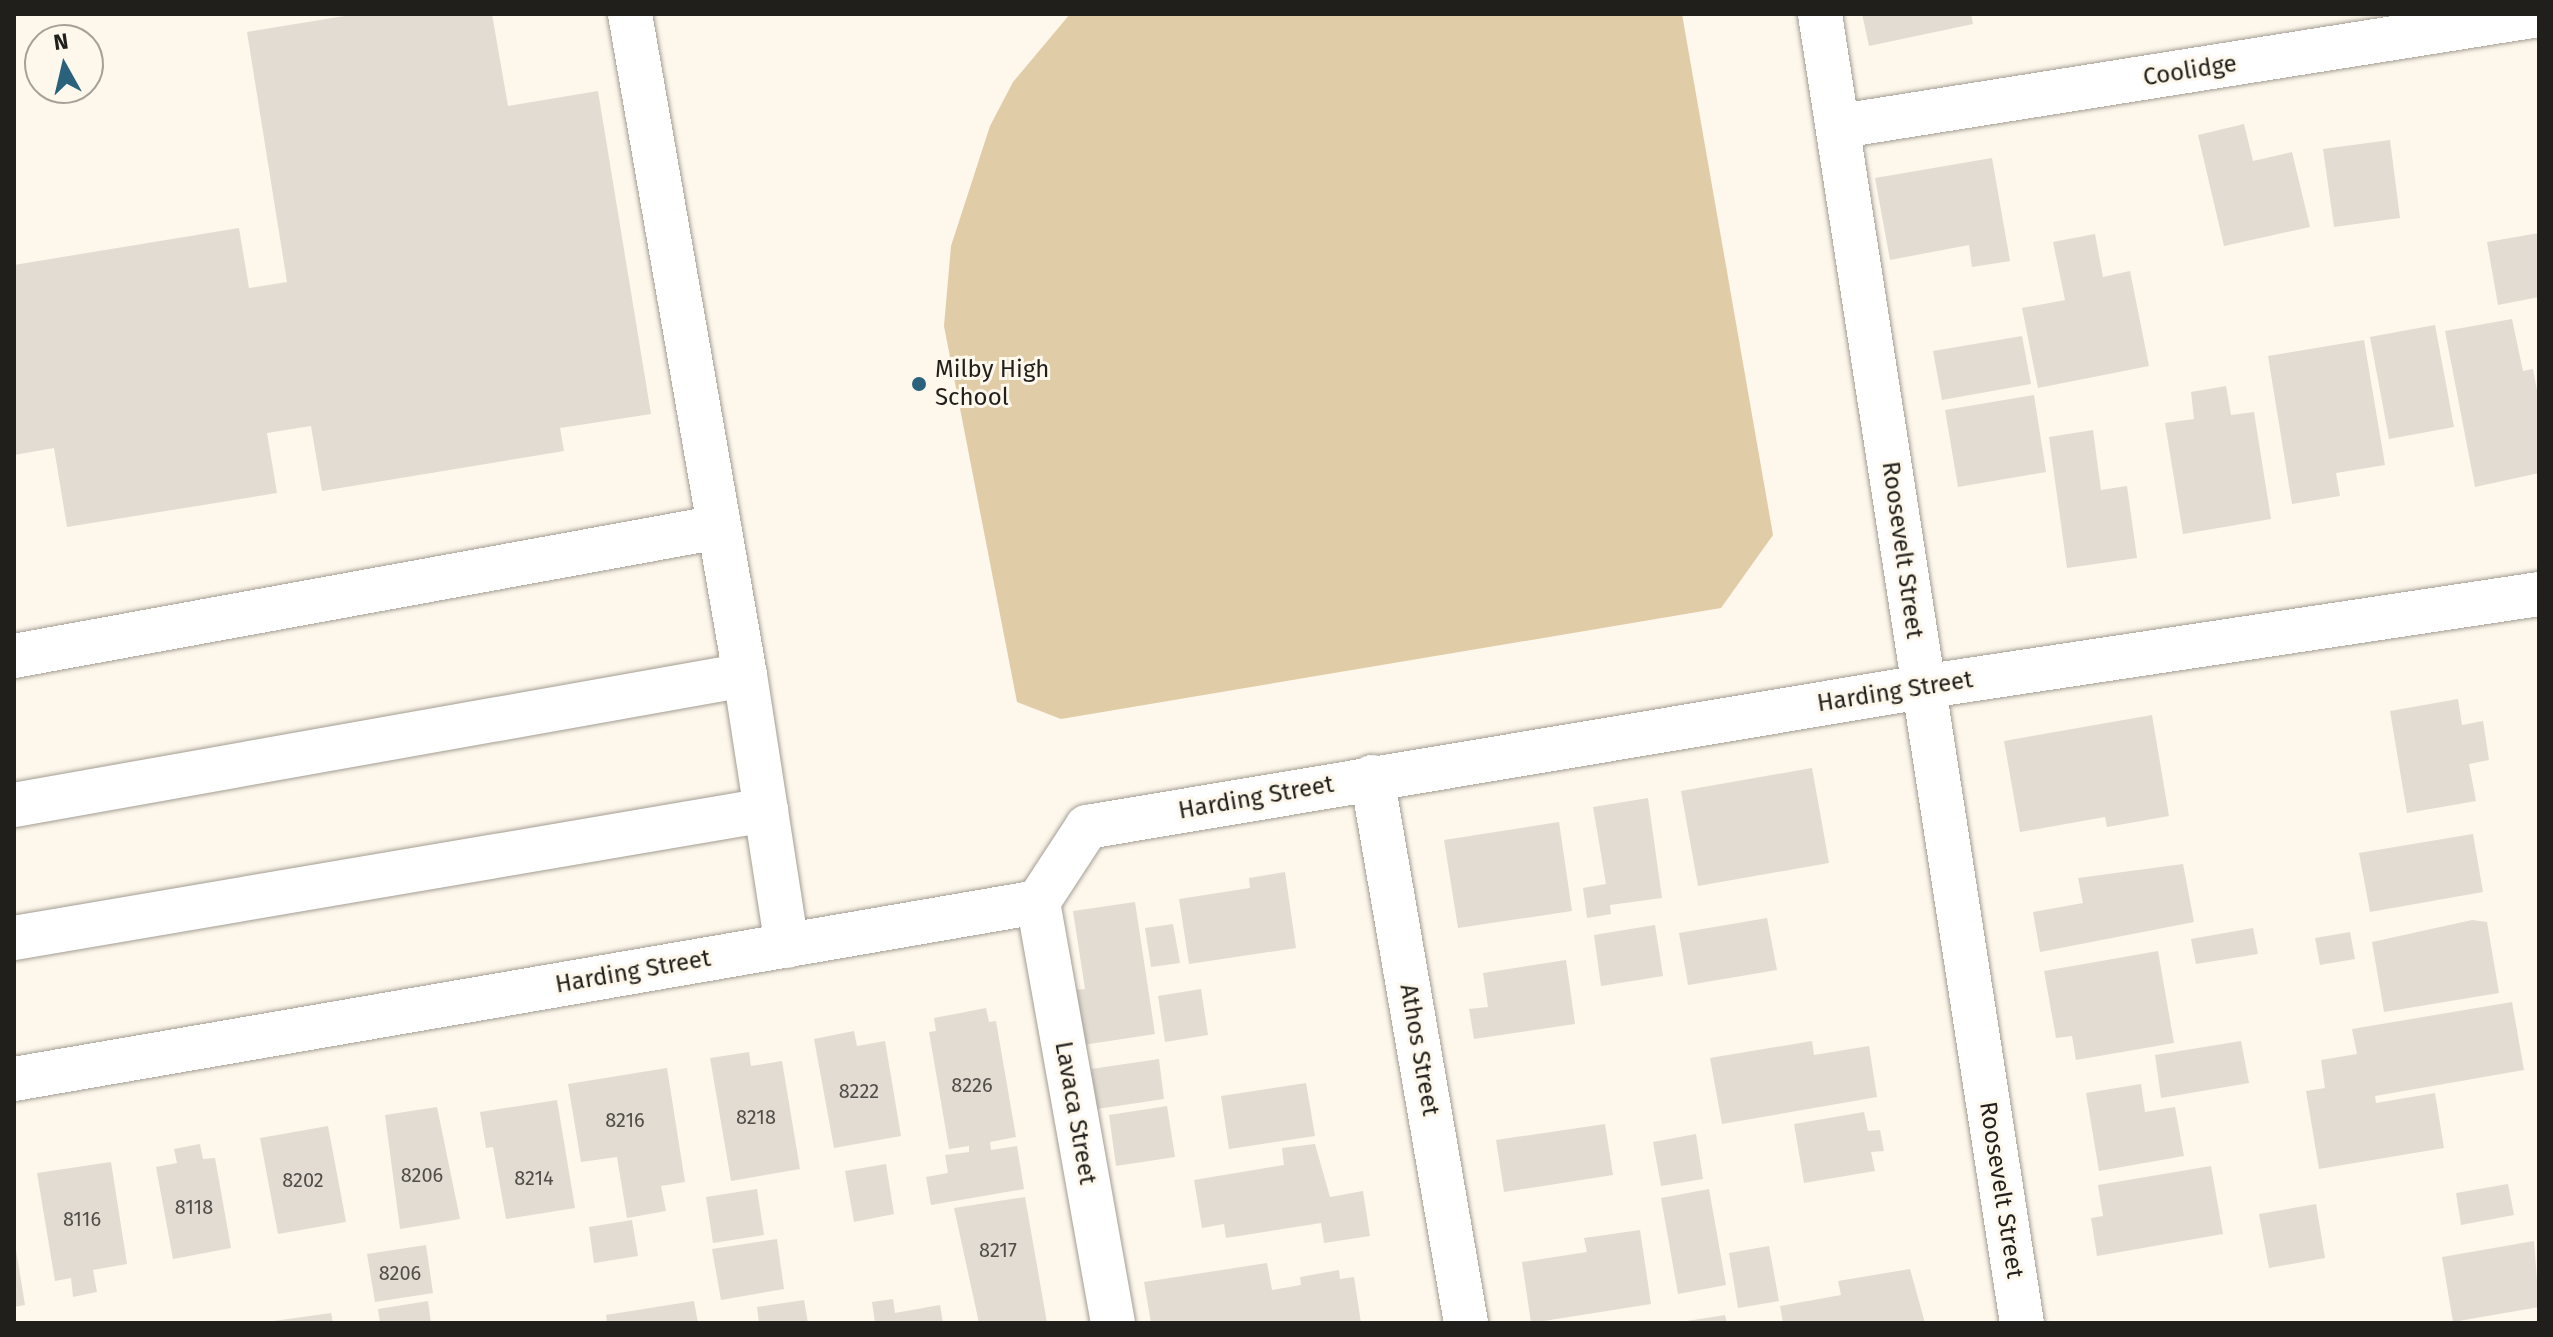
<!DOCTYPE html>
<html>
<head>
<meta charset="utf-8">
<style>
	body { margin:0 }
	#map { position:relative; width:2553px; height:1337px; overflow:hidden; background:#fdf7ec; font-family:"Fira Sans",sans-serif }
	div>[style] { position:absolute }
	.green>* { inset:0; background:#e1cca8 }
	.building>* { inset:0; background:#e2dcd2 }
	.roads { filter:drop-shadow(0 0 2px #a39d93) drop-shadow(0 0 2px #a39d93) }
	.minor>* { height:44px; margin:-22px; padding:0 22px; transform-origin:22px; border-radius:22px; background:#fff }
	.dots>* { width:22px; height:22px; translate:-50% -50%; box-sizing:border-box; border:4px solid #fdf7ec; border-radius:50% }
	span { translate:-50% -50%; white-space:nowrap; text-align:center; line-height:1.15; -webkit-text-stroke:6px #fdf7ec; paint-order:stroke }
	.number-label { font-size:20px; color:#514e49 }
	.number-label span { -webkit-text-stroke-width:0 }
	.street-label { font-size:24px; color:#211f1b }
	.poi-label { font-size:24px; color:#211f1b }
	.left { translate:0 -50%; text-align:left }
	.frame { position:absolute; inset:0; border:16px solid #211f1b; pointer-events:none }
	.north { position:absolute; left:24px; top:24px; width:80px; height:80px; box-sizing:border-box; background:#fdf7ec; border:2px solid #a5a198; border-radius:50%; rotate:352deg; font-size:22px; font-weight:700; line-height:32px; text-align:center; color:#211f1b }
	.north::after { content:''; display:block; margin:auto; width:28px; height:36px; background:#2a627c; clip-path:polygon(50% 0,100% 100%,50% 72%,0 100%) }
</style>
</head>
<body>
<div id="map">
	<div class="green">
		<i style="clip-path:polygon(1070px 14px,1682px 14px,1773px 535px,1721px 608px,1061px 719px,1017px 702px,944px 326px,951px 246px,990px 126px,1013px 82px)"></i>
	</div>
	<div class="building">
		<i style="clip-path:polygon(357px 14px,492px 14px,508px 106px,598px 91px,651px 414px,560px 428px,564px 451px,322px 491px,311px 426px,267px 433px,277px 493px,67px 527px,54px 448px,14px 455px,14px 265px,239px 228px,249px 288px,287px 282px,247px 32px)"></i>
		<i style="clip-path:polygon(1862px 14px,1971px 14px,1973px 24px,1869px 46px)"></i>
		<i style="clip-path:polygon(2244px 124px,2253px 161px,2292px 152px,2310px 227px,2224px 246px,2198px 135px)"></i>
		<i style="clip-path:polygon(2390px 140px,2400px 218px,2334px 227px,2323px 149px)"></i>
		<i style="clip-path:polygon(1992px 158px,2010px 261px,1972px 267px,1969px 245px,1890px 260px,1875px 178px)"></i>
		<i style="clip-path:polygon(2539px 233px,2539px 297px,2498px 305px,2487px 242px)"></i>
		<i style="clip-path:polygon(2095px 234px,2103px 277px,2130px 271px,2149px 366px,2038px 388px,2022px 308px,2065px 300px,2053px 242px)"></i>
		<i style="clip-path:polygon(2512px 319px,2523px 371px,2533px 369px,2539px 401px,2539px 473px,2475px 487px,2445px 331px)"></i>
		<i style="clip-path:polygon(2435px 325px,2454px 427px,2389px 439px,2370px 337px)"></i>
		<i style="clip-path:polygon(2022px 336px,2031px 384px,1942px 400px,1933px 351px)"></i>
		<i style="clip-path:polygon(2364px 340px,2385px 465px,2336px 473px,2340px 496px,2292px 504px,2268px 356px)"></i>
		<i style="clip-path:polygon(2226px 386px,2231px 415px,2254px 412px,2271px 519px,2183px 534px,2165px 423px,2194px 419px,2191px 392px)"></i>
		<i style="clip-path:polygon(2034px 395px,2046px 472px,1958px 487px,1945px 410px)"></i>
		<i style="clip-path:polygon(2093px 430px,2101px 490px,2127px 486px,2137px 558px,2067px 568px,2049px 437px)"></i>
		<i style="clip-path:polygon(2458px 699px,2462px 725px,2483px 721px,2489px 760px,2469px 764px,2476px 801px,2407px 813px,2390px 711px)"></i>
		<i style="clip-path:polygon(2152px 715px,2169px 816px,2107px 827px,2105px 817px,2020px 832px,2004px 741px)"></i>
		<i style="clip-path:polygon(1812px 768px,1829px 863px,1698px 886px,1681px 791px)"></i>
		<i style="clip-path:polygon(1648px 798px,1662px 898px,1610px 905px,1611px 914px,1587px 918px,1583px 888px,1606px 884px,1593px 807px)"></i>
		<i style="clip-path:polygon(1559px 822px,1572px 911px,1458px 928px,1444px 840px)"></i>
		<i style="clip-path:polygon(2473px 834px,2483px 892px,2370px 912px,2359px 853px)"></i>
		<i style="clip-path:polygon(2183px 864px,2194px 922px,2040px 952px,2033px 912px,2083px 903px,2078px 878px)"></i>
		<i style="clip-path:polygon(1285px 872px,1296px 948px,1189px 964px,1179px 899px,1250px 888px,1249px 878px)"></i>
		<i style="clip-path:polygon(1135px 902px,1155px 1034px,1083px 1045px,1075px 990px,1085px 989px,1073px 911px)"></i>
		<i style="clip-path:polygon(1767px 918px,1777px 970px,1688px 985px,1679px 933px)"></i>
		<i style="clip-path:polygon(2472px 920px,2487px 922px,2499px 993px,2384px 1012px,2372px 942px)"></i>
		<i style="clip-path:polygon(1173px 924px,1180px 963px,1151px 967px,1145px 928px)"></i>
		<i style="clip-path:polygon(1655px 925px,1663px 976px,1601px 986px,1594px 935px)"></i>
		<i style="clip-path:polygon(2253px 928px,2258px 954px,2196px 964px,2191px 939px)"></i>
		<i style="clip-path:polygon(2350px 932px,2355px 959px,2320px 965px,2315px 938px)"></i>
		<i style="clip-path:polygon(2158px 951px,2174px 1043px,2076px 1060px,2072px 1036px,2056px 1038px,2044px 971px)"></i>
		<i style="clip-path:polygon(1566px 960px,1575px 1024px,1474px 1039px,1469px 1009px,1488px 1007px,1483px 973px)"></i>
		<i style="clip-path:polygon(1201px 989px,1208px 1035px,1165px 1042px,1158px 996px)"></i>
		<i style="clip-path:polygon(2512px 1002px,2524px 1070px,2375px 1096px,2376px 1103px,2435px 1093px,2444px 1148px,2319px 1169px,2306px 1091px,2325px 1088px,2321px 1060px,2357px 1054px,2352px 1029px)"></i>
		<i style="clip-path:polygon(986px 1008px,989px 1022px,996px 1021px,1016px 1137px,990px 1142px,991px 1150px,1017px 1146px,1024px 1189px,931px 1205px,926px 1177px,948px 1173px,945px 1155px,969px 1152px,969px 1146px,949px 1149px,929px 1032px,936px 1031px,934px 1018px)"></i>
		<i style="clip-path:polygon(854px 1031px,857px 1046px,885px 1041px,901px 1136px,834px 1148px,814px 1039px)"></i>
		<i style="clip-path:polygon(1812px 1041px,1814px 1055px,1869px 1046px,1877px 1097px,1722px 1124px,1710px 1058px)"></i>
		<i style="clip-path:polygon(2241px 1041px,2249px 1083px,2161px 1098px,2155px 1055px)"></i>
		<i style="clip-path:polygon(749px 1052px,751px 1066px,782px 1061px,800px 1169px,731px 1181px,710px 1058px)"></i>
		<i style="clip-path:polygon(1159px 1059px,1164px 1099px,1097px 1109px,1091px 1069px)"></i>
		<i style="clip-path:polygon(667px 1068px,685px 1182px,661px 1186px,666px 1211px,627px 1218px,617px 1157px,581px 1162px,568px 1084px)"></i>
		<i style="clip-path:polygon(1306px 1083px,1315px 1136px,1229px 1149px,1221px 1096px)"></i>
		<i style="clip-path:polygon(2141px 1084px,2145px 1112px,2175px 1107px,2184px 1156px,2099px 1171px,2086px 1093px)"></i>
		<i style="clip-path:polygon(557px 1100px,575px 1208px,506px 1219px,493px 1147px,486px 1148px,480px 1112px)"></i>
		<i style="clip-path:polygon(1167px 1106px,1175px 1157px,1116px 1166px,1109px 1115px)"></i>
		<i style="clip-path:polygon(437px 1107px,460px 1219px,400px 1229px,385px 1115px)"></i>
		<i style="clip-path:polygon(1864px 1112px,1868px 1131px,1880px 1130px,1884px 1151px,1871px 1152px,1875px 1171px,1804px 1183px,1794px 1124px)"></i>
		<i style="clip-path:polygon(1605px 1124px,1613px 1175px,1504px 1192px,1496px 1140px)"></i>
		<i style="clip-path:polygon(328px 1126px,346px 1222px,278px 1234px,260px 1138px)"></i>
		<i style="clip-path:polygon(1696px 1134px,1703px 1179px,1661px 1186px,1653px 1142px)"></i>
		<i style="clip-path:polygon(200px 1144px,203px 1159px,215px 1158px,231px 1248px,173px 1259px,156px 1167px,177px 1163px,174px 1149px)"></i>
		<i style="clip-path:polygon(1315px 1144px,1330px 1197px,1363px 1191px,1370px 1236px,1324px 1243px,1321px 1223px,1226px 1238px,1224px 1224px,1202px 1228px,1194px 1180px,1284px 1165px,1282px 1148px)"></i>
		<i style="clip-path:polygon(111px 1162px,127px 1264px,93px 1270px,97px 1292px,73px 1297px,71px 1278px,55px 1281px,37px 1173px)"></i>
		<i style="clip-path:polygon(886px 1164px,894px 1214px,854px 1222px,845px 1171px)"></i>
		<i style="clip-path:polygon(2211px 1166px,2223px 1234px,2097px 1256px,2091px 1218px,2103px 1216px,2098px 1185px)"></i>
		<i style="clip-path:polygon(2508px 1184px,2514px 1215px,2461px 1225px,2456px 1193px)"></i>
		<i style="clip-path:polygon(757px 1189px,764px 1235px,713px 1243px,706px 1197px)"></i>
		<i style="clip-path:polygon(1709px 1189px,1726px 1285px,1678px 1294px,1661px 1198px)"></i>
		<i style="clip-path:polygon(1025px 1197px,1047px 1323px,979px 1323px,954px 1208px)"></i>
		<i style="clip-path:polygon(2316px 1204px,2325px 1258px,2269px 1268px,2259px 1214px)"></i>
		<i style="clip-path:polygon(632px 1220px,638px 1256px,594px 1263px,589px 1227px)"></i>
		<i style="clip-path:polygon(1640px 1230px,1651px 1304px,1531px 1323px,1522px 1262px,1587px 1252px,1584px 1238px)"></i>
		<i style="clip-path:polygon(777px 1239px,784px 1289px,721px 1300px,712px 1249px)"></i>
		<i style="clip-path:polygon(2534px 1241px,2539px 1307px,2453px 1322px,2442px 1257px)"></i>
		<i style="clip-path:polygon(426px 1245px,433px 1293px,375px 1302px,367px 1254px)"></i>
		<i style="clip-path:polygon(1769px 1246px,1779px 1301px,1738px 1308px,1729px 1253px)"></i>
		<i style="clip-path:polygon(16px 1250px,25px 1305px,14px 1307px,14px 1251px)"></i>
		<i style="clip-path:polygon(1267px 1263px,1272px 1290px,1301px 1285px,1300px 1277px,1339px 1270px,1340px 1279px,1354px 1277px,1361px 1323px,1151px 1323px,1144px 1282px)"></i>
		<i style="clip-path:polygon(1910px 1269px,1925px 1323px,1783px 1323px,1780px 1306px,1841px 1295px,1838px 1281px)"></i>
		<i style="clip-path:polygon(893px 1299px,895px 1313px,940px 1305px,943px 1323px,875px 1323px,872px 1302px)"></i>
		<i style="clip-path:polygon(804px 1300px,808px 1323px,759px 1323px,757px 1307px)"></i>
		<i style="clip-path:polygon(428px 1301px,431px 1323px,380px 1323px,378px 1309px)"></i>
		<i style="clip-path:polygon(694px 1301px,698px 1323px,607px 1323px,606px 1315px)"></i>
		<i style="clip-path:polygon(331px 1313px,333px 1323px,274px 1323px,274px 1321px)"></i>
		<i style="clip-path:polygon(1725px 1315px,1727px 1323px,1687px 1323px,1687px 1321px)"></i>
	</div>
	<div class="roads">
		<div class="minor">
			<i style="left:1820px;top:14px;width:1324px;rotate:81.23deg"></i>
			<i style="left:1841px;top:126px;width:707px;rotate:-9.04deg"></i>
			<i style="left:14px;top:656px;width:717px;rotate:-10.37deg"></i>
			<i style="left:745px;top:675px;width:274px;rotate:81.2deg"></i>
			<i style="left:1372px;top:777px;width:554px;rotate:80.23deg"></i>
			<i style="left:14px;top:805px;width:742px;rotate:-10.08deg"></i>
			<i style="left:745px;top:675px;width:671px;rotate:-99.87deg"></i>
			<i style="left:1038px;top:902px;width:428px;rotate:79.9deg"></i>
			<i style="left:14px;top:938px;width:763px;rotate:-9.66deg"></i>
			<i style="left:14px;top:1079px;width:1039px;rotate:-9.81deg"></i>
			<i style="left:1038px;top:902px;width:90px;rotate:-56.8deg"></i>
			<i style="left:1087px;top:827px;width:847px;rotate:-9.52deg"></i>
			<i style="left:1922px;top:687px;width:624px;rotate:-8.57deg"></i>
		</div>
	</div>
	<div class="dots">
		<i style="left:919px;top:384px;background:#2a627c"></i>
	</div>
	<div class="number-label">
		<span style="left:972px;top:1085px">8226</span>
		<span style="left:859px;top:1091px">8222</span>
		<span style="left:756px;top:1117px">8218</span>
		<span style="left:625px;top:1120px">8216</span>
		<span style="left:422px;top:1175px">8206</span>
		<span style="left:534px;top:1178px">8214</span>
		<span style="left:303px;top:1180px">8202</span>
		<span style="left:194px;top:1207px">8118</span>
		<span style="left:82px;top:1219px">8116</span>
		<span style="left:998px;top:1250px">8217</span>
		<span style="left:400px;top:1273px">8206</span>
	</div>
	<div class="street-label">
		<span style="left:2190px;top:71px;rotate:-9deg">Coolidge</span>
		<span style="left:1902px;top:550px;rotate:82deg">Roosevelt Street</span>
		<span style="left:1895px;top:692px;rotate:-9deg">Harding Street</span>
		<span style="left:1256px;top:798px;rotate:-10deg">Harding Street</span>
		<span style="left:633px;top:972px;rotate:-10deg">Harding Street</span>
		<span style="left:1419px;top:1050px;rotate:80deg">Athos Street</span>
		<span style="left:1075px;top:1113px;rotate:80deg">Lavaca Street</span>
		<span style="left:2001px;top:1190px;rotate:81deg">Roosevelt Street</span>
	</div>
	<div class="poi-label">
		<span class="left" style="left:935px;top:384px">Milby High<br>School</span>
	</div>
	<div class="frame"></div>
	<div class="north">N</div>
</div>
</body>
</html>
